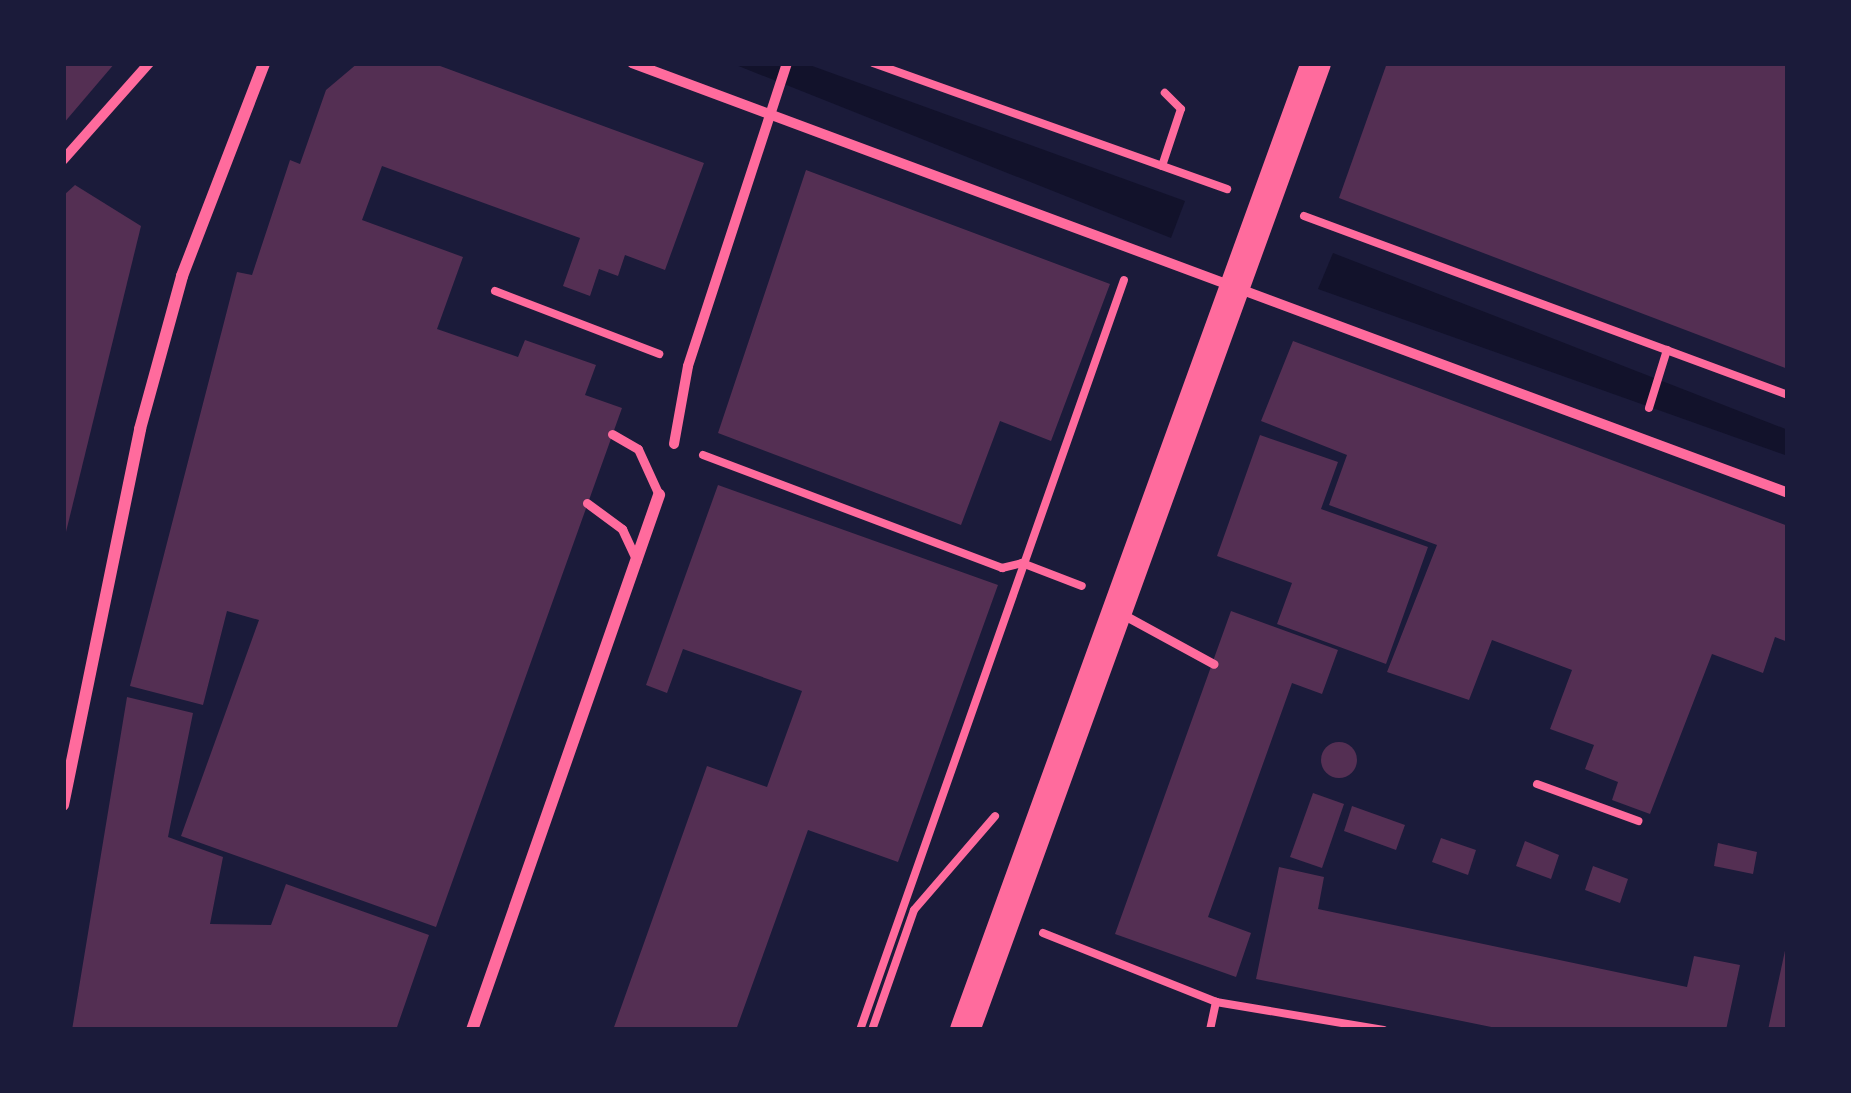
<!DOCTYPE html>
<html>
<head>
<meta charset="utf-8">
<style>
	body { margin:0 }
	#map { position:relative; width:1851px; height:1093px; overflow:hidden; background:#1b1b3a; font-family:"Golos Text",sans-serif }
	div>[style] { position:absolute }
	.water>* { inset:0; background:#12122b }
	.building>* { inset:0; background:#542f53 }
	.round { border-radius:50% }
	.path>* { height:8px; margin:-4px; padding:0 4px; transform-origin:4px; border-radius:4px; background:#ff6b9d }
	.service>* { height:9px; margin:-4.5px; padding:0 4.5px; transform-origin:4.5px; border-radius:4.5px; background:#ff6b9d }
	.pedestrian>* { height:10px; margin:-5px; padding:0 5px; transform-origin:5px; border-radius:5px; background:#ff6b9d }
	.minor>* { height:12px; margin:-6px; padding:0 6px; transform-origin:6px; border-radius:6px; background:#ff6b9d }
	.primary>* { height:30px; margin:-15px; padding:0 15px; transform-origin:15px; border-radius:15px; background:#ff6b9d }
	span { translate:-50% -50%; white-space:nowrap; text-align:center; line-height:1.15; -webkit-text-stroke:12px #1b1b3a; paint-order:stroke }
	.frame { position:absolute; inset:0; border:66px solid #1b1b3a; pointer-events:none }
</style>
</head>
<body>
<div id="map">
	<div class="water">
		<i style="clip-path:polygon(731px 63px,804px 63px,1185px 201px,1171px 238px)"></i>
		<i style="clip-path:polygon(1333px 253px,1788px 430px,1788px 456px,1318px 289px)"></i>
	</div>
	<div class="building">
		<i style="clip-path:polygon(63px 63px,115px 63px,63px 124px)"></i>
		<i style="clip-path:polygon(358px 63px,432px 63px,704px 163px,665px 270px,625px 255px,618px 276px,599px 269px,590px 296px,563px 286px,580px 238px,382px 166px,362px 220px,463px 257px,437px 329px,518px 357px,525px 340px,596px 365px,585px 395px,622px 408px,436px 927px,181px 836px,259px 620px,227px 611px,203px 705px,130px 686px,237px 272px,252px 275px,290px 160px,300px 164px,326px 90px)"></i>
		<i style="clip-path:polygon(1387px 63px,1788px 63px,1788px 369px,1339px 198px)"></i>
		<i style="clip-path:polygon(806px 170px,1110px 284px,1051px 441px,1000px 421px,961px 525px,718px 433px)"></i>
		<i style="clip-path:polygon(75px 185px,141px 226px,65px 536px,63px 196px)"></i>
		<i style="clip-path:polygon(1293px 341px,1788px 526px,1788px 642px,1775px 637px,1763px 673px,1712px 654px,1650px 814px,1612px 800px,1618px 782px,1585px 769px,1594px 745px,1550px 729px,1572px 670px,1492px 640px,1469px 700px,1387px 672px,1437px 545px,1329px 505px,1347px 455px,1261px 421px)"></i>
		<i style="clip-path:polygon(1260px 435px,1338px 462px,1321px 509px,1428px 547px,1386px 664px,1277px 624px,1292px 583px,1217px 556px)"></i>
		<i style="clip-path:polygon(718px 485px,998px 585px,898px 862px,808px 830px,736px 1030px,613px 1030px,707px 766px,767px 787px,802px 691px,683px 649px,667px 693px,646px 685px)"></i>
		<i style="clip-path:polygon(1231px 611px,1338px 650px,1322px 694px,1292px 683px,1208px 917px,1251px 933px,1236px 977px,1115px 934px)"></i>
		<i style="clip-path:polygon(127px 697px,193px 713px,168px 837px,223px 857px,210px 924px,271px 925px,286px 884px,429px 935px,396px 1030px,72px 1030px)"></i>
		<i class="round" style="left:1321px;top:742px;width:36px;height:36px"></i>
		<i style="clip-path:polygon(1313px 793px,1344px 804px,1322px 868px,1290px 857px)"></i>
		<i style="clip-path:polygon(1352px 806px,1405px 825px,1396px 850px,1344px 831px)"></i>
		<i style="clip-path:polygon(1441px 838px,1476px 850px,1468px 875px,1432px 862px)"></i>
		<i style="clip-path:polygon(1525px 841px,1559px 855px,1551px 879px,1516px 866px)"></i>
		<i style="clip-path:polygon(1718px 843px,1757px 852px,1753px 874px,1714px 866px)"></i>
		<i style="clip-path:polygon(1593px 866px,1628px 879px,1620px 903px,1585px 890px)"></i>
		<i style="clip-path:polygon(1279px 867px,1324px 877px,1318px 909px,1687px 987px,1694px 956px,1740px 965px,1726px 1030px,1506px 1030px,1256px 979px)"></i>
		<i style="clip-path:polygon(1786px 946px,1788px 1030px,1768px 1030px)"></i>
	</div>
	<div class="path">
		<i style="left:873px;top:63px;width:376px;rotate:19.6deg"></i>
		<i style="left:1162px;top:166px;width:60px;rotate:-71.6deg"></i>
		<i style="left:1181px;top:109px;width:23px;rotate:-135deg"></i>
		<i style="left:1304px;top:216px;width:516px;rotate:20.3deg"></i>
		<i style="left:495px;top:291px;width:176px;rotate:21deg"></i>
		<i style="left:1649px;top:408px;width:61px;rotate:-72.8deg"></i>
		<i style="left:703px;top:455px;width:320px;rotate:20.7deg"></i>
		<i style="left:1002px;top:568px;width:21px;rotate:-14deg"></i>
		<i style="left:1022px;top:563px;width:64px;rotate:21deg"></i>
		<i style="left:1537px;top:784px;width:108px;rotate:20.1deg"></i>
		<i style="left:1043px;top:933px;width:186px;rotate:21.7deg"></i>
		<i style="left:1216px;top:1002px;width:170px;rotate:9.5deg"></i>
		<i style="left:860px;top:1030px;width:795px;rotate:-70.61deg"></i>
		<i style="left:872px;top:1030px;width:127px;rotate:-70.7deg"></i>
		<i style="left:914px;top:910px;width:124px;rotate:-49.2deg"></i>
		<i style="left:1210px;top:1030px;width:29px;rotate:-78deg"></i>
	</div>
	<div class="service">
		<i style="left:612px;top:434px;width:30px;rotate:30deg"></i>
		<i style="left:638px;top:449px;width:51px;rotate:65.5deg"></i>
		<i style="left:587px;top:503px;width:44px;rotate:36.6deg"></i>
		<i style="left:622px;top:529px;width:35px;rotate:65deg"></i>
		<i style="left:1124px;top:615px;width:102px;rotate:28.6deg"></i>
	</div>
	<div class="pedestrian">
		<i style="left:632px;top:63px;width:1233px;rotate:20.4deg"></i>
		<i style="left:63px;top:160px;width:130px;rotate:-48.4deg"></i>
		<i style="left:674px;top:444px;width:79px;rotate:-79.8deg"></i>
		<i style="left:688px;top:366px;width:319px;rotate:-71.9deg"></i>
	</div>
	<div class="minor">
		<i style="left:63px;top:805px;width:384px;rotate:-78.4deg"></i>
		<i style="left:140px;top:429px;width:159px;rotate:-74.6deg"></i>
		<i style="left:182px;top:276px;width:228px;rotate:-68.9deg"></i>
		<i style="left:472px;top:1030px;width:567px;rotate:-70.73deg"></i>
	</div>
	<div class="primary">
		<i style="left:965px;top:1030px;width:1029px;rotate:-70.05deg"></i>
	</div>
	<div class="frame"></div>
</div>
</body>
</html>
